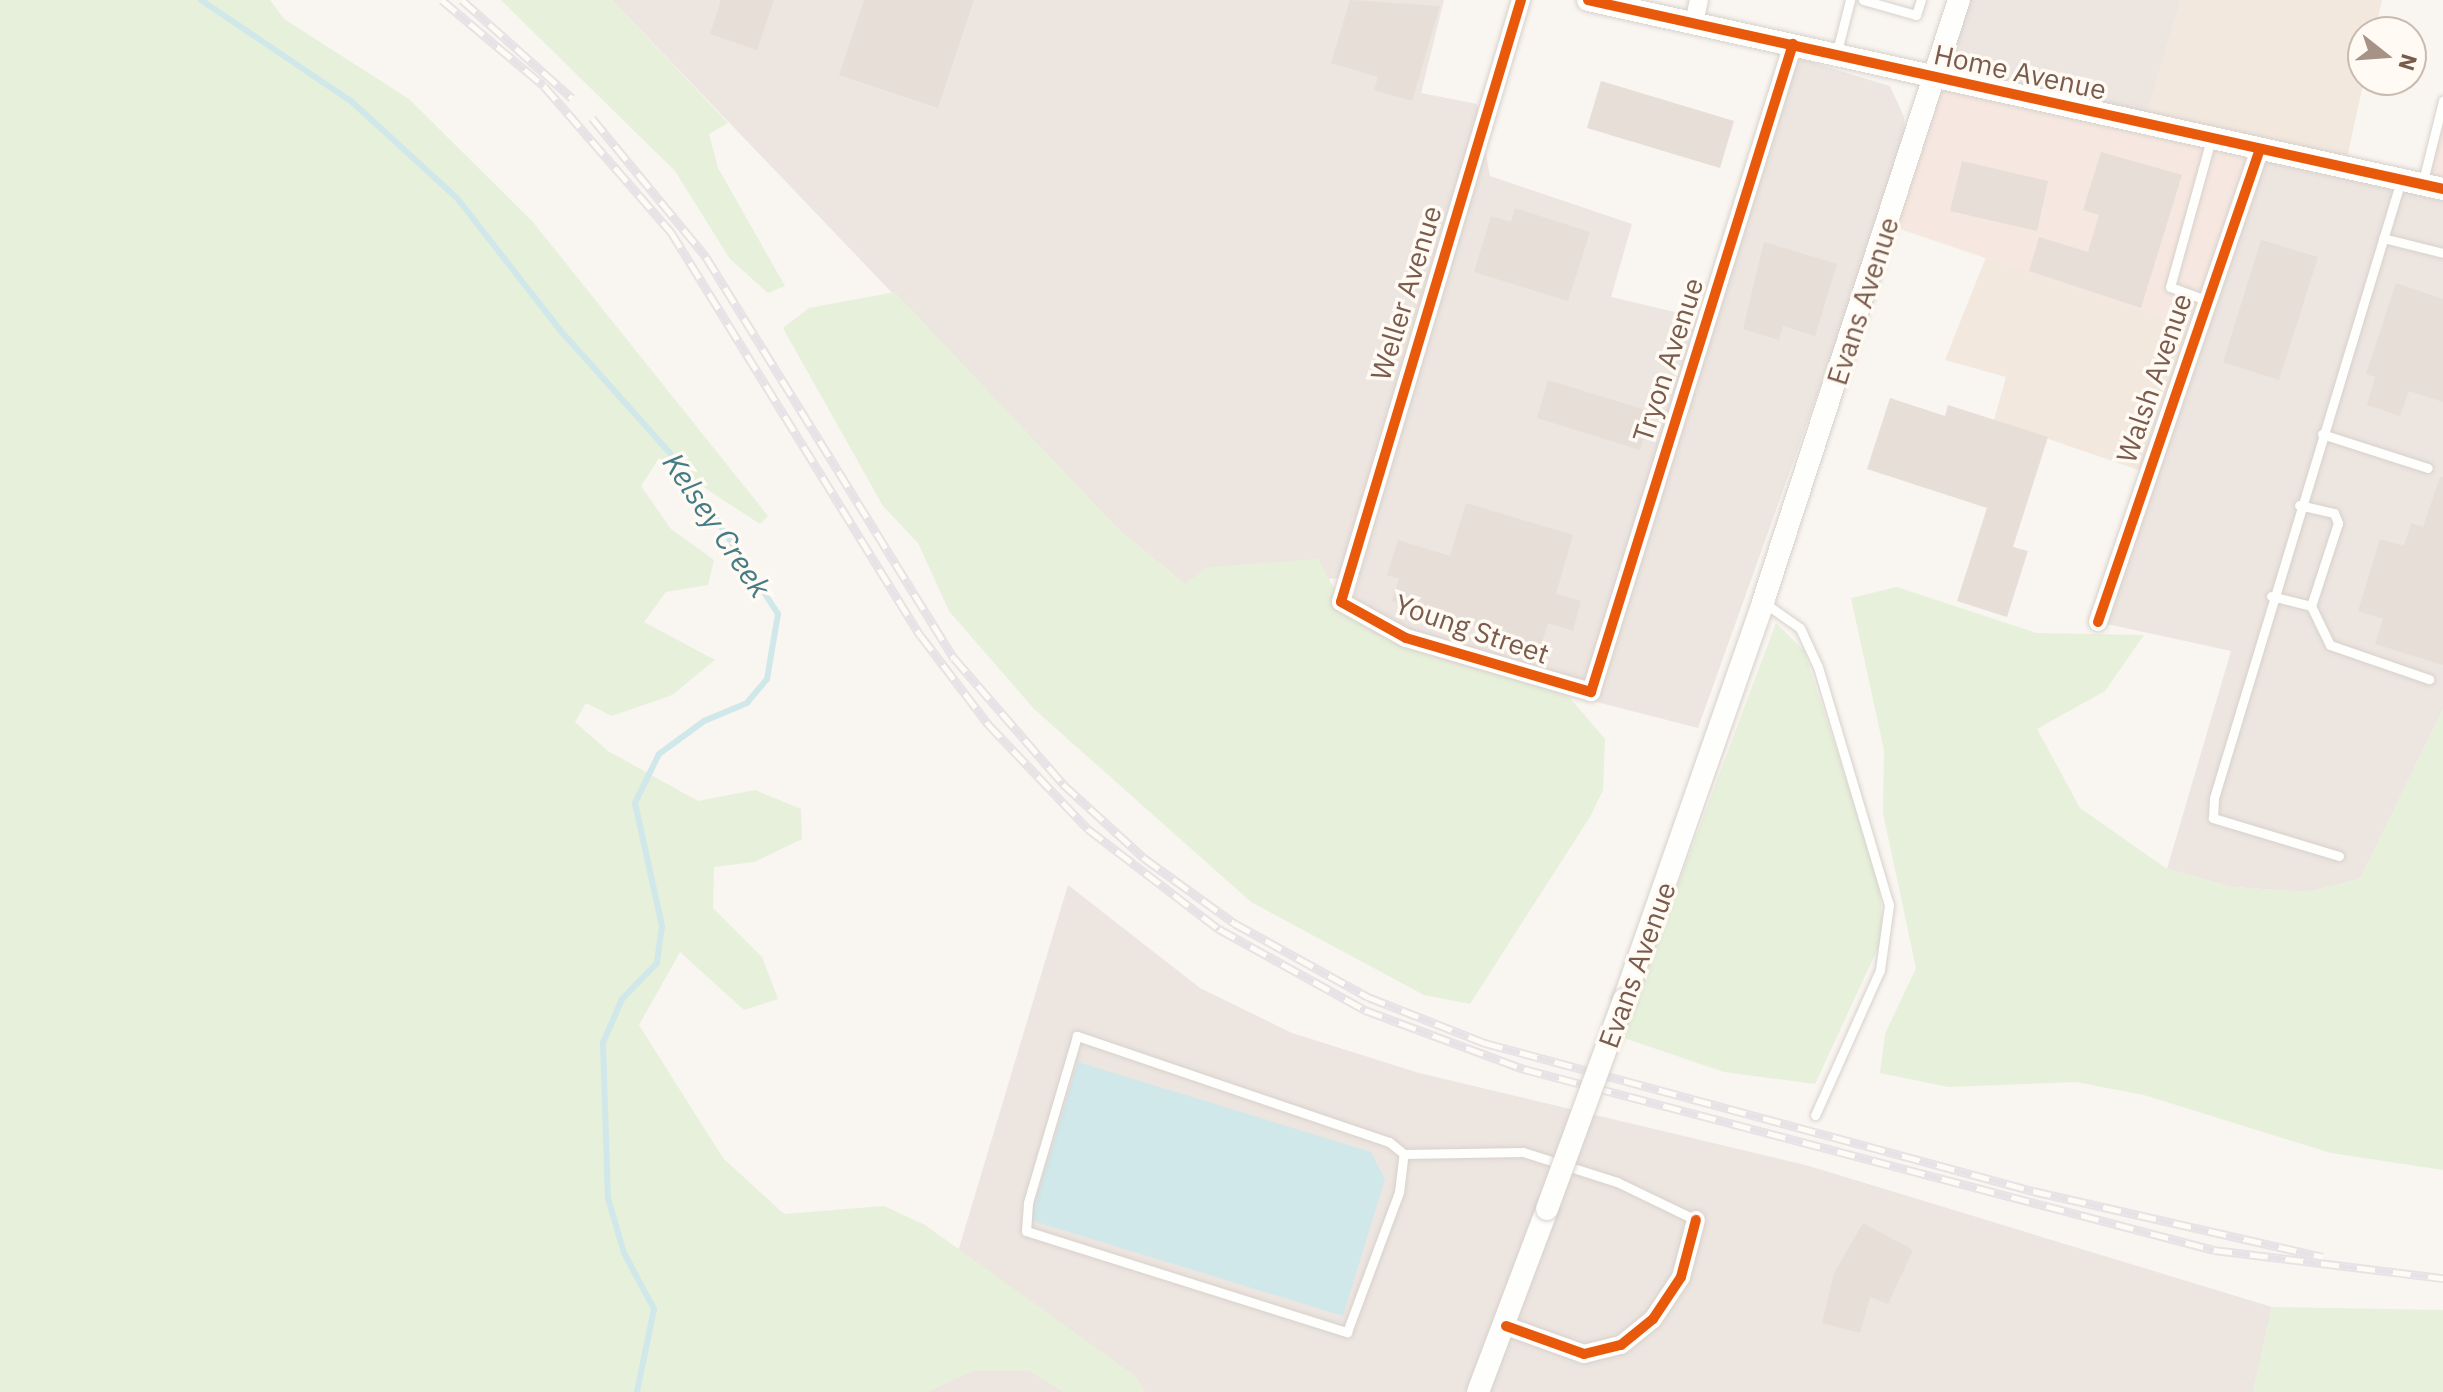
<!DOCTYPE html>
<html>
<head>
<meta charset="utf-8">
<style>
	body { margin:0 }
	#map { position:relative; width:2443px; height:1392px; overflow:hidden; background:#f9f5f0; font-family:"IBM Plex Sans",sans-serif }
	div>[style] { position:absolute }
	.residential>* { inset:0; background:#f2e8de }
	.commercial>* { inset:0; background:#f6e8e1 }
	.industrial>* { inset:0; background:#ede5e0 }
	.green>* { inset:0; background:#e7f0db }
	.water>* { inset:0; background:#d0e8ea }
	.stream>* { height:6px; margin:-3px; padding:0 3px; transform-origin:3px; border-radius:3px; background:#d0e8ea }
	.building>* { inset:0; background:#e6ded7 }
	.roads { filter:drop-shadow(0 0 2px #d7d1cb) drop-shadow(0 0 2px #d7d1cb) }
	.service>* { height:9px; margin:-4.5px; padding:0 4.5px; transform-origin:4.5px; border-radius:4.5px; background:#fefefd }
	.minor>* { height:18px; margin:-9px; padding:0 9px; transform-origin:9px; border-radius:9px; background:#fefefd }
	.tertiary>* { height:22px; margin:-11px; padding:0 11px; transform-origin:11px; border-radius:11px; background:#fefefd }
	.rail>* { height:9px; margin-top:-4.5px; transform-origin:0; background:repeating-linear-gradient(90deg,#fffaf3 0 18px,#e6e3e7 0 36px); box-sizing:border-box; border-block:2px solid #e6e3e7 }
	.bridges { filter:drop-shadow(0 0 2px #d7d1cb) drop-shadow(0 0 2px #d7d1cb) }
	.tertiary-bridge>* { height:22px; margin:-11px; padding:0 11px; transform-origin:11px; border-radius:11px; background:#fefefd }
	.cycleway>* { height:10px; margin:-5px; padding:0 5px; transform-origin:5px; border-radius:5px; background:#e8590c }
	span { translate:-50% -50%; white-space:nowrap; text-align:center; line-height:1.15; -webkit-text-stroke:7px #fffaf3; paint-order:stroke }
	.street-label { font-size:28px; color:#7a5c4d }
	.water-label { font-size:30px; color:#437c86; font-style:italic }
	.north { position:absolute; left:2347px; top:16px; width:80px; height:80px; box-sizing:border-box; background:#fffaf3; border:2px solid #cabbb1; border-radius:50%; rotate:107deg; font-size:22px; font-weight:700; line-height:32px; text-align:center; color:#7a5c4d }
	.north::after { content:''; display:block; margin:auto; width:28px; height:36px; background:#a69286; clip-path:polygon(50% 0,100% 100%,50% 72%,0 100%) }
</style>
</head>
<body>
<div id="map">
	<div class="residential">
		<i style="clip-path:polygon(2181px 0,2382px 0,2375px 32px,2363px 32px,2364px 80px,2345px 167px,2144px 123px)"></i>
		<i style="clip-path:polygon(1986px 257px,2195px 329px,2147px 473px,1994px 420px,2006px 377px,1945px 360px)"></i>
	</div>
	<div class="commercial">
		<i style="clip-path:polygon(1934px 78px,2259px 151px,2195px 329px,1888px 225px)"></i>
		<i style="clip-path:polygon(2443px 101px,2443px 189px,2422px 185px)"></i>
	</div>
	<div class="industrial">
		<i style="clip-path:polygon(612px 0,1444px 0,1421px 93px,1477px 104px,1490px 176px,1632px 224px,1611px 297px,1713px 321px,1794px 57px,1890px 86px,1904px 117px,1906px 147px,1698px 728px,1457px 666px,1371px 633px,1350px 612px,1360px 575px,1328px 579px,1317px 559px,1185px 584px,1119px 530px)"></i>
		<i style="clip-path:polygon(1959px 0,2181px 0,2144px 123px,1934px 78px)"></i>
		<i style="clip-path:polygon(2259px 151px,2443px 189px,2443px 709px,2360px 879px,2308px 892px,2232px 887px,2167px 869px,2231px 651px,2098px 622px)"></i>
		<i style="clip-path:polygon(1068px 885px,1200px 988px,1292px 1033px,1419px 1073px,1809px 1166px,2272px 1307px,2253px 1392px,1145px 1392px,1134px 1375px,957px 1255px)"></i>
		<i style="clip-path:polygon(972px 1371px,1030px 1371px,1064px 1392px,927px 1392px)"></i>
	</div>
	<div class="green">
		<i style="clip-path:polygon(0 0,270px 0,284px 19px,409px 99px,532px 221px,768px 516px,760px 524px,659px 458px,641px 486px,671px 529px,714px 560px,708px 585px,666px 592px,644px 622px,715px 660px,672px 695px,612px 716px,586px 703px,575px 722px,608px 751px,698px 801px,755px 790px,801px 809px,802px 839px,754px 862px,714px 867px,713px 908px,762px 957px,778px 999px,744px 1010px,680px 952px,639px 1025px,723px 1158px,784px 1214px,884px 1206px,925px 1225px,1134px 1375px,1145px 1392px,1064px 1392px,1030px 1371px,973px 1371px,927px 1392px,0 1392px)"></i>
		<i style="clip-path:polygon(501px 0,612px 0,728px 123px,709px 134px,718px 168px,785px 286px,768px 293px,730px 259px,675px 171px)"></i>
		<i style="clip-path:polygon(895px 292px,1119px 530px,1185px 584px,1207px 567px,1318px 559px,1341px 602px,1371px 633px,1457px 666px,1562px 689px,1605px 739px,1603px 790px,1591px 815px,1470px 1004px,1424px 995px,1251px 902px,1034px 709px,949px 611px,918px 543px,883px 506px,783px 328px,809px 308px)"></i>
		<i style="clip-path:polygon(1897px 587px,2036px 633px,2144px 635px,2105px 691px,2037px 729px,2080px 808px,2167px 869px,2232px 887px,2308px 892px,2360px 879px,2443px 709px,2443px 1170px,2331px 1153px,2144px 1095px,2076px 1082px,1948px 1087px,1880px 1073px,1885px 1034px,1916px 968px,1883px 813px,1884px 750px,1851px 598px)"></i>
		<i style="clip-path:polygon(1776px 623px,1804px 651px,1878px 876px,1884px 935px,1815px 1084px,1724px 1072px,1621px 1037px)"></i>
		<i style="clip-path:polygon(2272px 1307px,2443px 1310px,2443px 1392px,2253px 1392px)"></i>
	</div>
	<div class="water">
		<i style="clip-path:polygon(1078px 1062px,1371px 1152px,1385px 1179px,1343px 1316px,1030px 1220px)"></i>
	</div>
	<div class="stream">
		<i style="left:201px;top:0;width:181px;rotate:34deg"></i>
		<i style="left:351px;top:101px;width:144px;rotate:42.5deg"></i>
		<i style="left:457px;top:198px;width:167px;rotate:52deg"></i>
		<i style="left:560px;top:330px;width:180px;rotate:48.2deg"></i>
		<i style="left:680px;top:464px;width:179px;rotate:56.8deg"></i>
		<i style="left:778px;top:614px;width:66px;rotate:99.6deg"></i>
		<i style="left:767px;top:679px;width:31px;rotate:130deg"></i>
		<i style="left:747px;top:703px;width:47px;rotate:157.3deg"></i>
		<i style="left:704px;top:721px;width:56px;rotate:143.7deg"></i>
		<i style="left:659px;top:754px;width:55px;rotate:116.1deg"></i>
		<i style="left:635px;top:803px;width:126px;rotate:77.6deg"></i>
		<i style="left:662px;top:926px;width:37px;rotate:98deg"></i>
		<i style="left:657px;top:963px;width:50px;rotate:134.2deg"></i>
		<i style="left:622px;top:999px;width:48px;rotate:113.4deg"></i>
		<i style="left:603px;top:1043px;width:155px;rotate:88.2deg"></i>
		<i style="left:608px;top:1198px;width:57px;rotate:73.8deg"></i>
		<i style="left:624px;top:1253px;width:64px;rotate:61.8deg"></i>
		<i style="left:654px;top:1309px;width:85px;rotate:101.6deg"></i>
	</div>
	<div class="building">
		<i style="clip-path:polygon(721px 0,774px 0,757px 50px,710px 34px)"></i>
		<i style="clip-path:polygon(864px 0,974px 0,938px 108px,839px 75px)"></i>
		<i style="clip-path:polygon(1350px 0,1440px 6px,1412px 101px,1374px 90px,1378px 77px,1331px 63px)"></i>
		<i style="clip-path:polygon(1601px 81px,1734px 121px,1720px 168px,1587px 128px)"></i>
		<i style="clip-path:polygon(2101px 152px,2182px 175px,2141px 308px,2029px 271px,2039px 237px,2088px 252px,2099px 215px,2083px 210px)"></i>
		<i style="clip-path:polygon(1962px 161px,2048px 181px,2037px 231px,1950px 211px)"></i>
		<i style="clip-path:polygon(1515px 208px,1590px 232px,1568px 301px,1474px 272px,1491px 216px,1511px 222px)"></i>
		<i style="clip-path:polygon(2261px 240px,2318px 257px,2279px 380px,2223px 362px)"></i>
		<i style="clip-path:polygon(1764px 242px,1837px 264px,1815px 336px,1783px 326px,1779px 340px,1743px 329px)"></i>
		<i style="clip-path:polygon(2396px 283px,2443px 299px,2443px 402px,2409px 391px,2400px 416px,2367px 405px,2375px 377px,2366px 374px)"></i>
		<i style="clip-path:polygon(1548px 380px,1652px 412px,1640px 450px,1537px 418px)"></i>
		<i style="clip-path:polygon(1890px 398px,1945px 416px,1948px 405px,2048px 437px,2013px 547px,2028px 551px,2007px 617px,1957px 601px,1987px 508px,1867px 469px)"></i>
		<i style="clip-path:polygon(2440px 477px,2443px 477px,2443px 665px,2375px 644px,2383px 619px,2358px 611px,2380px 539px,2404px 546px,2411px 523px,2423px 527px)"></i>
		<i style="clip-path:polygon(1466px 503px,1573px 535px,1556px 594px,1581px 601px,1573px 631px,1548px 623px,1541px 646px,1392px 601px,1399px 579px,1387px 575px,1398px 540px,1450px 556px)"></i>
		<i style="clip-path:polygon(1863px 1223px,1913px 1250px,1888px 1304px,1870px 1297px,1860px 1333px,1822px 1323px,1834px 1273px)"></i>
	</div>
	<div class="roads">
		<div class="service">
			<i style="left:1863px;top:0;width:55px;rotate:15.8deg"></i>
			<i style="left:1916px;top:15px;width:16px;rotate:-72deg"></i>
			<i style="left:1836px;top:55px;width:57px;rotate:-75.7deg"></i>
			<i style="left:2422px;top:185px;width:87px;rotate:-76deg"></i>
			<i style="left:2383px;top:238px;width:62px;rotate:14deg"></i>
			<i style="left:2206px;top:300px;width:38px;rotate:-160deg"></i>
			<i style="left:2170px;top:287px;width:154px;rotate:-74.5deg"></i>
			<i style="left:2322px;top:434px;width:111px;rotate:17.8deg"></i>
			<i style="left:2299px;top:505px;width:36px;rotate:13deg"></i>
			<i style="left:2334px;top:513px;width:11px;rotate:68deg"></i>
			<i style="left:2338px;top:523px;width:87px;rotate:108deg"></i>
			<i style="left:2271px;top:596px;width:41px;rotate:14deg"></i>
			<i style="left:2311px;top:606px;width:43px;rotate:64deg"></i>
			<i style="left:2330px;top:645px;width:105px;rotate:19deg"></i>
			<i style="left:1763px;top:602px;width:45px;rotate:35.1deg"></i>
			<i style="left:1800px;top:628px;width:43px;rotate:65.2deg"></i>
			<i style="left:1818px;top:667px;width:248px;rotate:73.4deg"></i>
			<i style="left:1889px;top:905px;width:66px;rotate:97.9deg"></i>
			<i style="left:1880px;top:970px;width:159px;rotate:114.1deg"></i>
			<i style="left:2339px;top:856px;width:132px;rotate:-163.2deg"></i>
			<i style="left:2213px;top:818px;width:20px;rotate:-87deg"></i>
			<i style="left:2214px;top:798px;width:646px;rotate:-73.16deg"></i>
			<i style="left:1404px;top:1154px;width:19px;rotate:-141deg"></i>
			<i style="left:1389px;top:1142px;width:330px;rotate:-161.2deg"></i>
			<i style="left:1077px;top:1036px;width:174px;rotate:106.4deg"></i>
			<i style="left:1028px;top:1203px;width:28px;rotate:94deg"></i>
			<i style="left:1026px;top:1231px;width:337px;rotate:17.5deg"></i>
			<i style="left:1347px;top:1332px;width:149px;rotate:-69.6deg"></i>
			<i style="left:1399px;top:1192px;width:38px;rotate:-83deg"></i>
			<i style="left:1404px;top:1154px;width:119px;rotate:-1deg"></i>
			<i style="left:1523px;top:1152px;width:99px;rotate:17.7deg"></i>
			<i style="left:1617px;top:1182px;width:88px;rotate:25.7deg"></i>
		</div>
		<div class="minor">
			<i style="left:1521px;top:0;width:628px;rotate:106.65deg"></i>
			<i style="left:1341px;top:602px;width:74px;rotate:29deg"></i>
			<i style="left:1406px;top:638px;width:193px;rotate:16.3deg"></i>
			<i style="left:1591px;top:692px;width:679px;rotate:-72.69deg"></i>
			<i style="left:1694px;top:23px;width:24px;rotate:-78deg"></i>
			<i style="left:2098px;top:622px;width:498px;rotate:-71.1deg"></i>
			<i style="left:1506px;top:1326px;width:83px;rotate:19.7deg"></i>
			<i style="left:1584px;top:1354px;width:38px;rotate:-14deg"></i>
			<i style="left:1621px;top:1345px;width:41px;rotate:-39.1deg"></i>
			<i style="left:1653px;top:1319px;width:50px;rotate:-56.3deg"></i>
			<i style="left:1681px;top:1277px;width:59px;rotate:-75.3deg"></i>
		</div>
		<div class="tertiary">
			<i style="left:1588px;top:0;width:876px;rotate:12.46deg"></i>
			<i style="left:1624px;top:1000px;width:422px;rotate:-70.7deg"></i>
			<i style="left:1763px;top:602px;width:633px;rotate:-71.97deg"></i>
			<i style="left:1478px;top:1392px;width:196px;rotate:-69.3deg"></i>
		</div>
	</div>
	<div class="rail">
		<i style="left:442px;top:0;width:133px;rotate:40.1deg"></i>
		<i style="left:544px;top:86px;width:194px;rotate:49deg"></i>
		<i style="left:671px;top:232px;width:475px;rotate:58.3deg"></i>
		<i style="left:921px;top:636px;width:111px;rotate:52.7deg"></i>
		<i style="left:988px;top:724px;width:145px;rotate:46.4deg"></i>
		<i style="left:1088px;top:829px;width:165px;rotate:37.4deg"></i>
		<i style="left:1219px;top:929px;width:167px;rotate:29deg"></i>
		<i style="left:1365px;top:1010px;width:170px;rotate:20.4deg"></i>
		<i style="left:1524px;top:1069px;width:713px;rotate:14.7deg"></i>
		<i style="left:2214px;top:1250px;width:231px;rotate:7deg"></i>
		<i style="left:462px;top:0;width:147px;rotate:41.7deg"></i>
		<i style="left:592px;top:118px;width:180px;rotate:50.6deg"></i>
		<i style="left:706px;top:257px;width:471px;rotate:58.3deg"></i>
		<i style="left:954px;top:658px;width:167px;rotate:49.1deg"></i>
		<i style="left:1063px;top:784px;width:110px;rotate:42.4deg"></i>
		<i style="left:1144px;top:858px;width:111px;rotate:35.8deg"></i>
		<i style="left:1234px;top:923px;width:153px;rotate:28.9deg"></i>
		<i style="left:1368px;top:997px;width:126px;rotate:21.5deg"></i>
		<i style="left:1485px;top:1043px;width:568px;rotate:15.11deg"></i>
		<i style="left:2033px;top:1191px;width:297px;rotate:12.8deg"></i>
	</div>
	<div class="bridges">
		<div class="tertiary-bridge">
			<i style="left:1547px;top:1209px;width:223px;rotate:-69.8deg"></i>
		</div>
	</div>
	<div class="cycleway">
		<i style="left:1521px;top:0;width:628px;rotate:106.65deg"></i>
		<i style="left:1341px;top:602px;width:74px;rotate:29deg"></i>
		<i style="left:1406px;top:638px;width:193px;rotate:16.3deg"></i>
		<i style="left:1591px;top:692px;width:679px;rotate:-72.69deg"></i>
		<i style="left:1588px;top:0;width:876px;rotate:12.46deg"></i>
		<i style="left:2098px;top:622px;width:498px;rotate:-71.1deg"></i>
		<i style="left:1506px;top:1326px;width:83px;rotate:19.7deg"></i>
		<i style="left:1584px;top:1354px;width:38px;rotate:-14deg"></i>
		<i style="left:1621px;top:1345px;width:41px;rotate:-39.1deg"></i>
		<i style="left:1653px;top:1319px;width:50px;rotate:-56.3deg"></i>
		<i style="left:1681px;top:1277px;width:59px;rotate:-75.3deg"></i>
	</div>
	<div class="street-label">
		<span style="left:2020px;top:72px;rotate:12deg">Home Avenue</span>
		<span style="left:1406px;top:293px;rotate:-73deg">Weller Avenue</span>
		<span style="left:1863px;top:301px;rotate:-72deg">Evans Avenue</span>
		<span style="left:1668px;top:360px;rotate:-72deg">Tryon Avenue</span>
		<span style="left:2154px;top:378px;rotate:-71deg">Walsh Avenue</span>
		<span style="left:1472px;top:629px;rotate:19deg">Young Street</span>
		<span style="left:1637px;top:965px;rotate:-70deg">Evans Avenue</span>
	</div>
	<div class="water-label">
		<span style="left:717px;top:525px;rotate:56deg">Kelsey Creek</span>
	</div>
	<div class="north">N</div>
</div>
</body>
</html>
